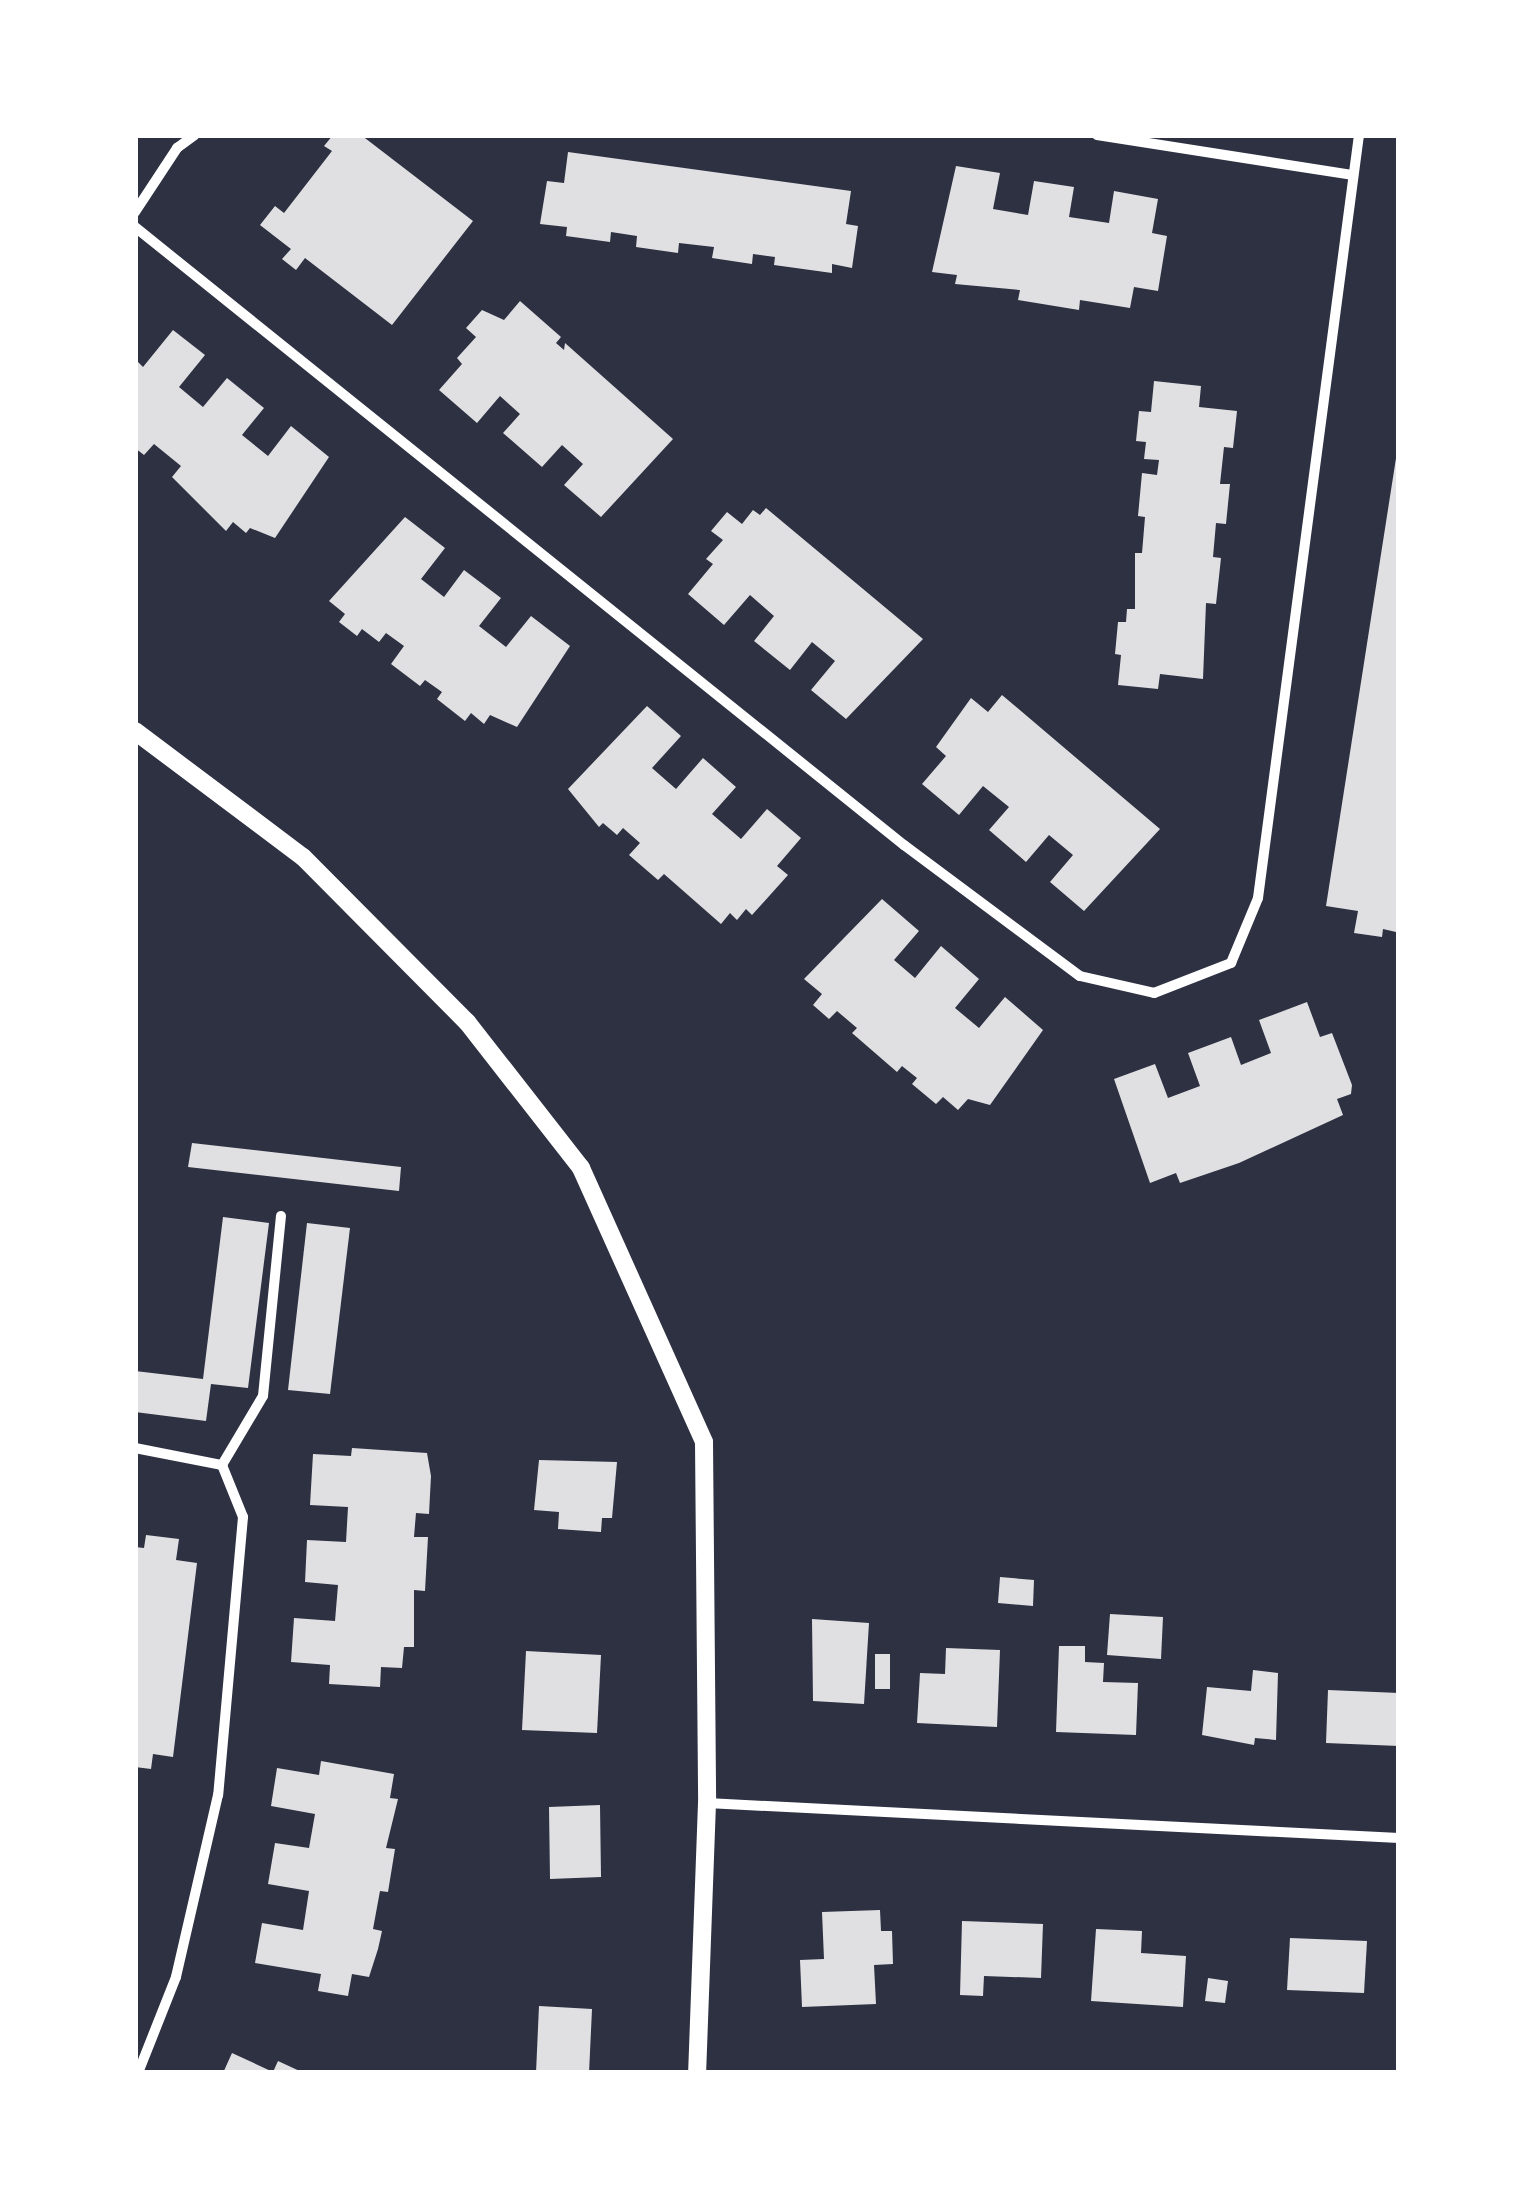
<!DOCTYPE html>
<html>
<head>
<meta charset="utf-8">
<style>
	body { margin:0 }
	#map { position:relative; width:1534px; height:2208px; overflow:hidden; background:#2d3142; font-family:Barlow,sans-serif }
	div>[style] { position:absolute }
	.building>* { inset:0; background:#e0e0e3 }
	.minor>* { height:10px; margin:-5px; padding:0 5px; transform-origin:5px; border-radius:5px; background:#fff }
	.tertiary>* { height:18px; margin:-9px; padding:0 9px; transform-origin:9px; border-radius:9px; background:#fff }
	span { translate:-50% -50%; white-space:nowrap; text-align:center; line-height:1.15; -webkit-text-stroke:9px #fff; paint-order:stroke }
	.frame { position:absolute; inset:0; border:138px solid #fff; pointer-events:none }
</style>
</head>
<body>
<div id="map">
	<div class="building">
		<i style="clip-path:polygon(333px 135px,361px 135px,473px 221px,392px 325px,305px 258px,296px 270px,282px 259px,291px 249px,260px 225px,275px 206px,284px 213px,332px 151px,324px 146px)"></i>
		<i style="clip-path:polygon(568px 152px,851px 191px,846px 224px,858px 226px,852px 268px,832px 264px,832px 273px,774px 265px,775px 257px,753px 254px,752px 264px,712px 258px,714px 247px,679px 243px,678px 253px,636px 247px,637px 236px,611px 232px,610px 242px,566px 236px,567px 227px,540px 224px,547px 181px,564px 183px)"></i>
		<i style="clip-path:polygon(956px 166px,1000px 173px,993px 209px,1028px 215px,1034px 181px,1074px 187px,1069px 217px,1109px 223px,1114px 191px,1158px 199px,1152px 233px,1167px 236px,1158px 291px,1134px 287px,1130px 308px,1080px 300px,1079px 310px,1018px 300px,1020px 290px,955px 284px,957px 275px,932px 272px)"></i>
		<i style="clip-path:polygon(520px 301px,561px 337px,556px 343px,564px 350px,565px 343px,673px 439px,601px 517px,564px 485px,583px 464px,562px 445px,542px 467px,503px 433px,520px 414px,500px 396px,477px 423px,439px 390px,462px 364px,457px 358px,476px 337px,466px 328px,482px 310px,504px 320px)"></i>
		<i style="clip-path:polygon(173px 330px,205px 355px,179px 387px,203px 407px,227px 378px,264px 408px,242px 435px,268px 456px,291px 426px,329px 457px,275px 538px,250px 528px,246px 533px,233px 522px,226px 531px,172px 477px,181px 466px,154px 444px,144px 455px,135px 448px,135px 359px,143px 367px)"></i>
		<i style="clip-path:polygon(1154px 381px,1201px 386px,1199px 407px,1237px 411px,1233px 448px,1224px 447px,1220px 484px,1230px 484px,1226px 524px,1216px 523px,1213px 557px,1221px 558px,1216px 604px,1206px 603px,1203px 679px,1160px 674px,1158px 689px,1118px 685px,1121px 655px,1115px 654px,1118px 622px,1126px 622px,1127px 609px,1135px 609px,1135px 553px,1142px 553px,1145px 517px,1138px 516px,1142px 473px,1157px 475px,1159px 460px,1144px 459px,1146px 442px,1136px 441px,1139px 411px,1151px 412px)"></i>
		<i style="clip-path:polygon(1399px 439px,1399px 925px,1396px 932px,1383px 929px,1382px 937px,1354px 933px,1358px 911px,1326px 906px)"></i>
		<i style="clip-path:polygon(766px 508px,923px 639px,846px 719px,811px 690px,835px 661px,812px 642px,790px 670px,754px 641px,774px 616px,750px 595px,724px 625px,688px 594px,713px 564px,706px 559px,723px 540px,711px 531px,727px 512px,742px 524px,753px 510px,760px 515px)"></i>
		<i style="clip-path:polygon(405px 517px,445px 548px,421px 579px,444px 597px,464px 570px,501px 598px,479px 626px,506px 647px,531px 616px,570px 646px,517px 727px,490px 715px,484px 724px,471px 713px,465px 721px,437px 699px,442px 692px,425px 680px,420px 686px,391px 664px,404px 646px,386px 633px,379px 642px,362px 629px,357px 636px,339px 622px,345px 614px,329px 601px)"></i>
		<i style="clip-path:polygon(1002px 695px,1160px 829px,1084px 911px,1050px 882px,1073px 855px,1049px 835px,1026px 862px,989px 830px,1009px 807px,983px 786px,959px 815px,922px 784px,946px 756px,936px 747px,971px 698px,988px 712px)"></i>
		<i style="clip-path:polygon(647px 706px,681px 736px,652px 768px,676px 789px,703px 758px,736px 787px,712px 814px,741px 839px,767px 809px,801px 838px,777px 866px,788px 875px,752px 915px,746px 909px,737px 920px,730px 913px,721px 924px,664px 874px,658px 880px,629px 855px,640px 843px,623px 828px,617px 835px,603px 823px,599px 827px,568px 789px)"></i>
		<i style="clip-path:polygon(882px 899px,919px 931px,894px 960px,915px 978px,941px 946px,979px 979px,955px 1008px,979px 1028px,1005px 997px,1043px 1030px,990px 1105px,968px 1099px,958px 1110px,943px 1097px,936px 1104px,912px 1084px,917px 1078px,902px 1066px,897px 1072px,852px 1033px,857px 1028px,837px 1011px,829px 1019px,813px 1005px,822px 994px,804px 979px)"></i>
		<i style="clip-path:polygon(1307px 1002px,1320px 1037px,1332px 1033px,1352px 1085px,1351px 1094px,1337px 1099px,1343px 1115px,1239px 1163px,1180px 1183px,1176px 1173px,1150px 1183px,1114px 1079px,1155px 1064px,1168px 1098px,1200px 1086px,1188px 1053px,1231px 1037px,1241px 1065px,1271px 1053px,1259px 1020px)"></i>
		<i style="clip-path:polygon(192px 1143px,401px 1167px,399px 1191px,188px 1167px)"></i>
		<i style="clip-path:polygon(223px 1217px,269px 1223px,248px 1388px,211px 1384px,206px 1421px,135px 1412px,135px 1371px,203px 1379px)"></i>
		<i style="clip-path:polygon(307px 1223px,350px 1228px,330px 1394px,288px 1390px)"></i>
		<i style="clip-path:polygon(352px 1448px,427px 1453px,431px 1476px,429px 1514px,416px 1513px,414px 1537px,428px 1537px,425px 1591px,414px 1590px,414px 1647px,404px 1647px,402px 1668px,381px 1667px,380px 1687px,329px 1684px,330px 1665px,291px 1662px,294px 1618px,335px 1621px,338px 1585px,305px 1582px,307px 1540px,346px 1542px,348px 1507px,310px 1505px,313px 1454px,351px 1456px)"></i>
		<i style="clip-path:polygon(539px 1460px,617px 1462px,612px 1518px,602px 1518px,601px 1532px,558px 1529px,559px 1512px,534px 1510px)"></i>
		<i style="clip-path:polygon(146px 1535px,179px 1539px,176px 1560px,197px 1563px,173px 1757px,153px 1754px,151px 1769px,135px 1767px,135px 1547px,144px 1548px)"></i>
		<i style="clip-path:polygon(1000px 1577px,1034px 1580px,1033px 1606px,998px 1603px)"></i>
		<i style="clip-path:polygon(1110px 1614px,1163px 1617px,1161px 1659px,1107px 1655px)"></i>
		<i style="clip-path:polygon(812px 1619px,869px 1623px,864px 1704px,813px 1701px)"></i>
		<i style="clip-path:polygon(1059px 1646px,1085px 1646px,1085px 1662px,1104px 1663px,1103px 1682px,1138px 1683px,1136px 1735px,1056px 1732px)"></i>
		<i style="clip-path:polygon(946px 1648px,1000px 1650px,997px 1727px,917px 1723px,920px 1673px,945px 1674px)"></i>
		<i style="clip-path:polygon(526px 1651px,601px 1655px,597px 1733px,522px 1730px)"></i>
		<i style="clip-path:polygon(875px 1654px,890px 1654px,890px 1689px,875px 1689px)"></i>
		<i style="clip-path:polygon(1253px 1670px,1278px 1673px,1276px 1740px,1255px 1738px,1254px 1745px,1202px 1735px,1207px 1687px,1251px 1691px)"></i>
		<i style="clip-path:polygon(1328px 1690px,1399px 1693px,1399px 1746px,1326px 1743px)"></i>
		<i style="clip-path:polygon(321px 1761px,394px 1774px,390px 1798px,398px 1799px,386px 1848px,395px 1849px,388px 1892px,380px 1891px,373px 1929px,382px 1931px,378px 1949px,369px 1977px,352px 1974px,348px 1996px,318px 1991px,321px 1974px,255px 1963px,262px 1923px,303px 1930px,309px 1891px,268px 1884px,275px 1843px,309px 1848px,315px 1814px,271px 1806px,277px 1768px,319px 1775px)"></i>
		<i style="clip-path:polygon(600px 1805px,601px 1877px,550px 1879px,549px 1807px)"></i>
		<i style="clip-path:polygon(880px 1910px,881px 1931px,892px 1931px,893px 1964px,874px 1965px,876px 2004px,802px 2007px,800px 1960px,824px 1959px,822px 1912px)"></i>
		<i style="clip-path:polygon(962px 1921px,1043px 1924px,1041px 1978px,984px 1976px,983px 1996px,960px 1995px)"></i>
		<i style="clip-path:polygon(1096px 1929px,1142px 1931px,1141px 1953px,1186px 1956px,1183px 2007px,1091px 2001px)"></i>
		<i style="clip-path:polygon(1290px 1938px,1367px 1941px,1364px 1993px,1287px 1990px)"></i>
		<i style="clip-path:polygon(1208px 1978px,1228px 1981px,1225px 2003px,1205px 2001px)"></i>
		<i style="clip-path:polygon(539px 2006px,592px 2009px,589px 2073px,536px 2073px)"></i>
		<i style="clip-path:polygon(232px 2053px,273px 2072px,278px 2061px,304px 2073px,223px 2073px)"></i>
	</div>
	<div class="minor">
		<i style="left:1097px;top:135px;width:258px;rotate:8.9deg"></i>
		<i style="left:135px;top:212px;width:77px;rotate:-56.7deg"></i>
		<i style="left:177px;top:148px;width:22px;rotate:-36deg"></i>
		<i style="left:135px;top:227px;width:987px;rotate:38.79deg"></i>
		<i style="left:904px;top:845px;width:219px;rotate:36.7deg"></i>
		<i style="left:1080px;top:976px;width:76px;rotate:12.9deg"></i>
		<i style="left:1154px;top:993px;width:83px;rotate:-21.3deg"></i>
		<i style="left:1231px;top:963px;width:70px;rotate:-67.4deg"></i>
		<i style="left:1258px;top:898px;width:770px;rotate:-82.46deg"></i>
		<i style="left:135px;top:1448px;width:89px;rotate:11.1deg"></i>
		<i style="left:222px;top:1465px;width:56px;rotate:68deg"></i>
		<i style="left:243px;top:1517px;width:279px;rotate:95.1deg"></i>
		<i style="left:218px;top:1795px;width:187px;rotate:103deg"></i>
		<i style="left:176px;top:1977px;width:103px;rotate:111.6deg"></i>
		<i style="left:222px;top:1465px;width:80px;rotate:-59.3deg"></i>
		<i style="left:263px;top:1396px;width:181px;rotate:-84.3deg"></i>
		<i style="left:707px;top:1803px;width:693px;rotate:2.9deg"></i>
	</div>
	<div class="tertiary">
		<i style="left:135px;top:731px;width:210px;rotate:36.9deg"></i>
		<i style="left:303px;top:857px;width:233px;rotate:45.2deg"></i>
		<i style="left:467px;top:1022px;width:185px;rotate:52deg"></i>
		<i style="left:581px;top:1168px;width:300px;rotate:65.8deg"></i>
		<i style="left:704px;top:1442px;width:361px;rotate:89.5deg"></i>
		<i style="left:707px;top:1803px;width:270px;rotate:92.1deg"></i>
	</div>
	<div class="frame"></div>
</div>
</body>
</html>
